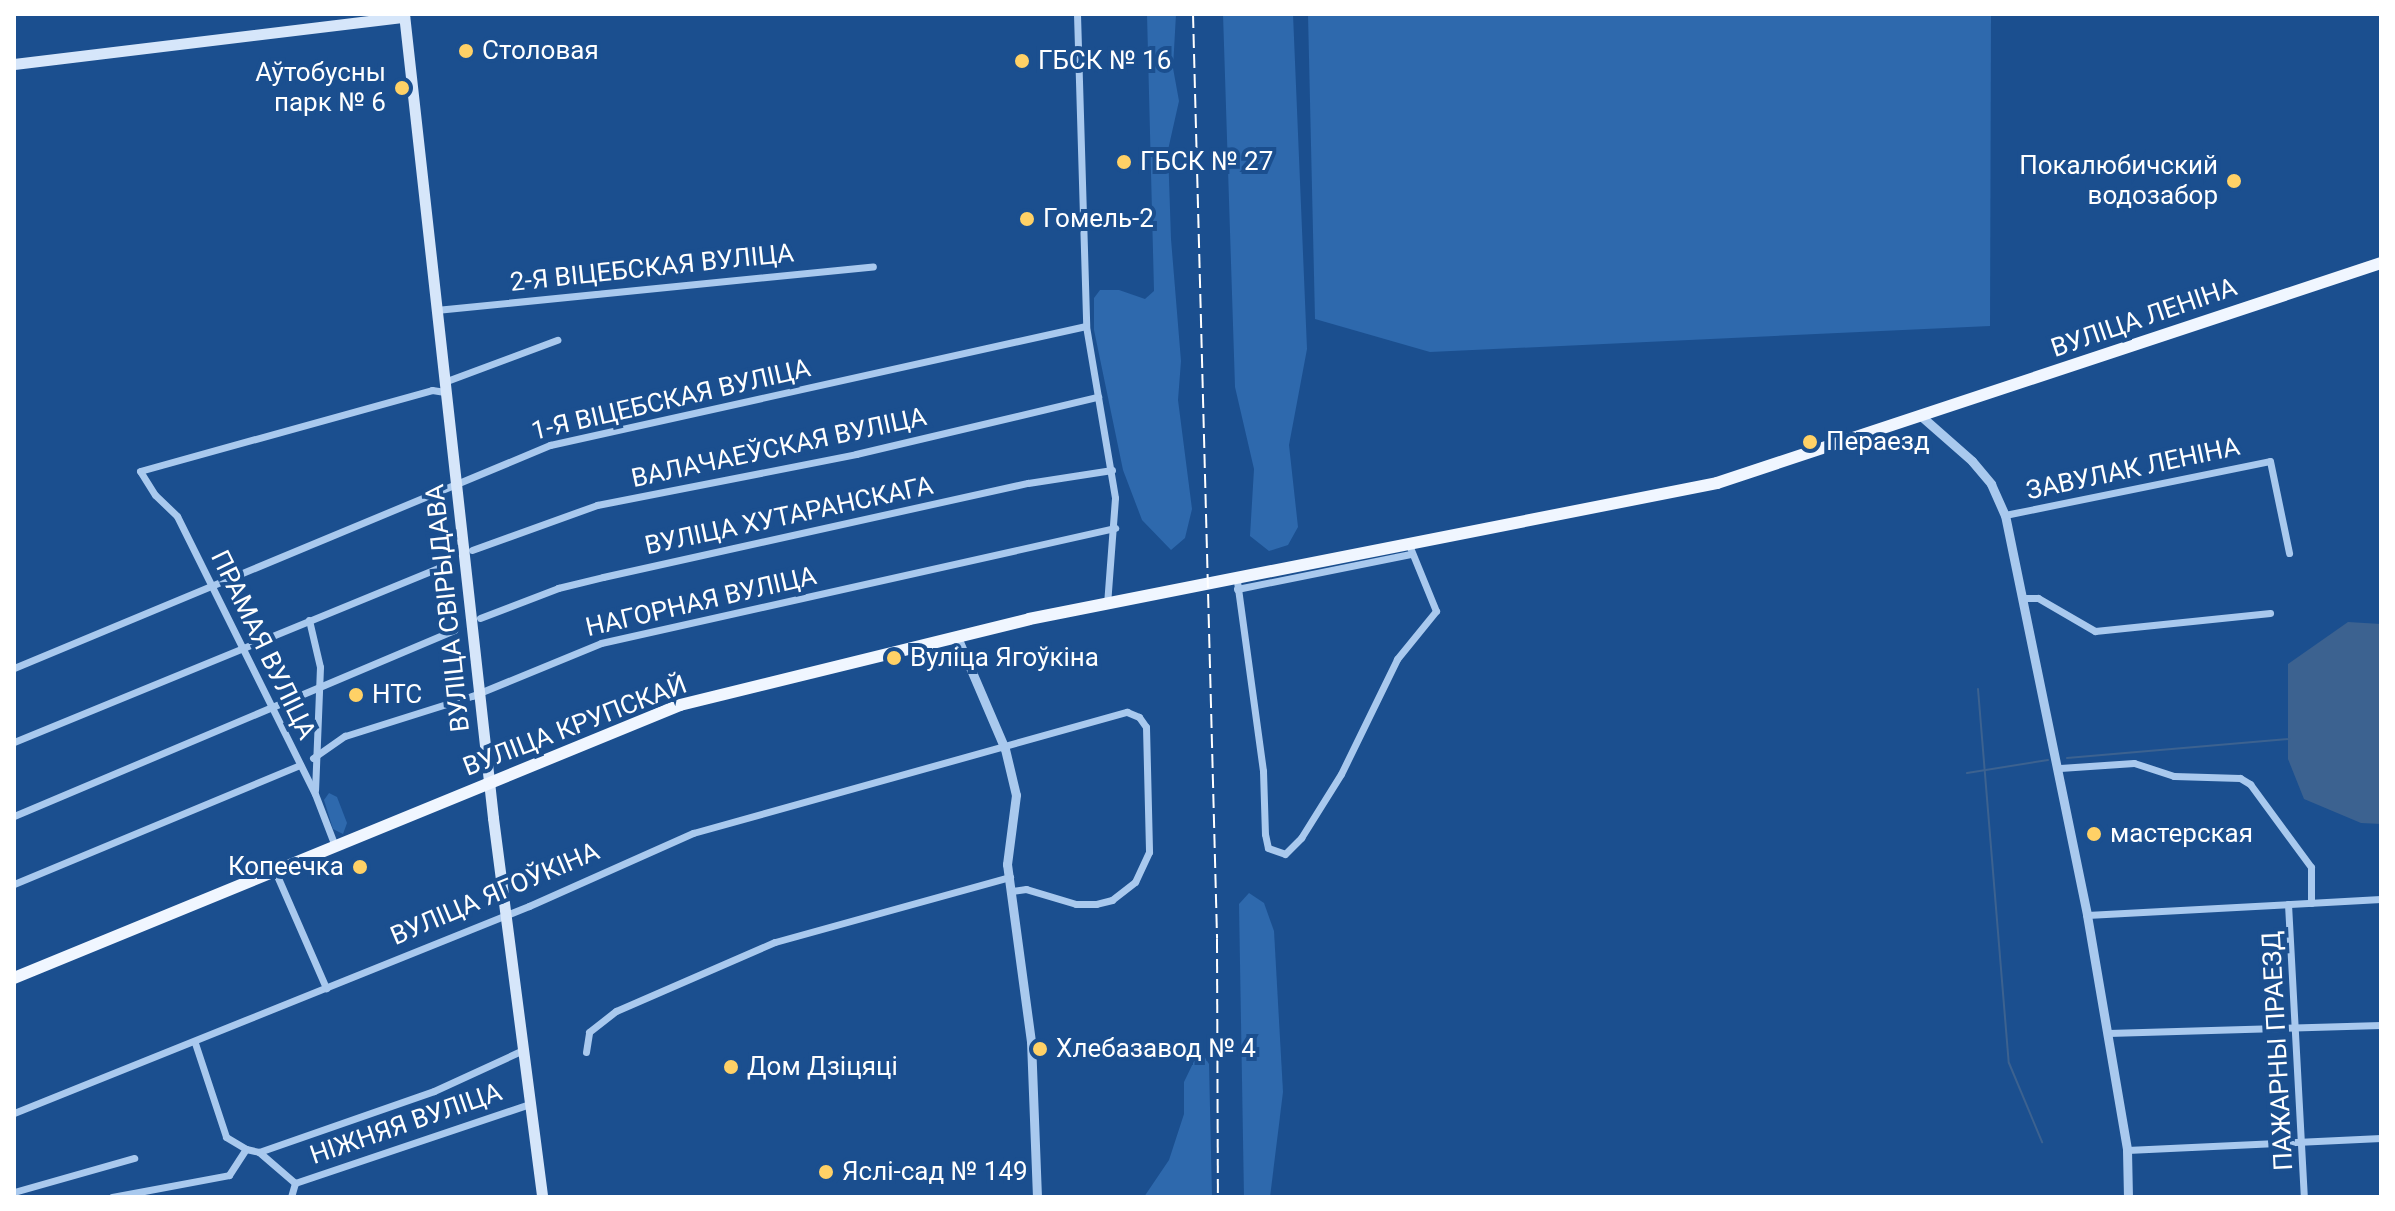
<!DOCTYPE html>
<html>
<head>
<meta charset="utf-8">
<style>
	body { margin:0 }
	#map { position:relative; width:2395px; height:1211px; overflow:hidden; background:#1b4f8f; font-family:Roboto,sans-serif }
	div>[style] { position:absolute }
	.green>* { inset:0; background:#2e69ad }
	.water>* { inset:0; background:#3c6290 }
	.stream>* { height:2px; margin:-1px; padding:0 1px; transform-origin:1px; border-radius:1px; background:#3c6290 }
	.minor>* { height:7px; margin:-3.5px; padding:0 3.5px; transform-origin:3.5px; border-radius:3.5px; background:#a9c9ee }
	.tertiary>* { height:9px; margin:-4.5px; padding:0 4.5px; transform-origin:4.5px; border-radius:4.5px; background:#a9c9ee }
	.secondary>* { height:11px; margin:-5.5px; padding:0 5.5px; transform-origin:5.5px; border-radius:5.5px; background:#d6e6fa }
	.primary>* { height:12px; margin:-6px; padding:0 6px; transform-origin:6px; border-radius:6px; background:#f0f6ff }
	.rail>* { height:2px; margin-top:-1px; transform-origin:0; background:repeating-linear-gradient(90deg,#fff 0 14px,transparent 0 20px) }
	.dots>* { width:22px; height:22px; translate:-50% -50%; box-sizing:border-box; border:4px solid #1b4f8f; border-radius:50% }
	span { translate:-50% -50%; white-space:nowrap; text-align:center; line-height:1.15; -webkit-text-stroke:8px #1b4f8f; paint-order:stroke }
	.poi-label { font-size:26px; color:#fff }
	.left { translate:0 -50%; text-align:left }
	.right { translate:-100% -50%; text-align:right }
	.street-label { font-size:26px; color:#fff }
	.frame { position:absolute; inset:0; border:16px solid #fff; pointer-events:none }
</style>
</head>
<body>
<div id="map">
	<div class="green">
		<i style="clip-path:polygon(1147px 14px,1176px 14px,1173px 68px,1179px 101px,1168px 150px,1171px 239px,1181px 361px,1178px 400px,1192px 509px,1185px 538px,1171px 550px,1142px 520px,1123px 470px,1094px 330px,1094px 298px,1100px 290px,1119px 290px,1145px 299px,1154px 291px)"></i>
		<i style="clip-path:polygon(1223px 14px,1293px 14px,1307px 349px,1289px 445px,1298px 527px,1288px 545px,1269px 551px,1250px 536px,1254px 469px,1235px 387px)"></i>
		<i style="clip-path:polygon(1308px 14px,1991px 14px,1990px 326px,1430px 352px,1315px 319px)"></i>
		<i style="clip-path:polygon(329px 793px,337px 797px,347px 823px,343px 834px,333px 829px,324px 800px)"></i>
		<i style="clip-path:polygon(1249px 893px,1264px 903px,1274px 931px,1283px 1092px,1270px 1197px,1244px 1197px,1239px 904px)"></i>
		<i style="clip-path:polygon(1197px 1055px,1204px 1056px,1209px 1064px,1212px 1197px,1144px 1197px,1169px 1160px,1184px 1114px,1184px 1082px)"></i>
	</div>
	<div class="water">
		<i style="clip-path:polygon(2348px 622px,2381px 624px,2381px 824px,2361px 823px,2304px 799px,2288px 759px,2288px 664px)"></i>
	</div>
	<div class="stream">
		<i style="left:1978px;top:689px;width:375px;rotate:85.3deg"></i>
		<i style="left:2009px;top:1063px;width:86px;rotate:67.3deg"></i>
		<i style="left:2067px;top:758px;width:223px;rotate:-4.9deg"></i>
		<i style="left:1967px;top:773px;width:82px;rotate:-9.1deg"></i>
	</div>
	<div class="minor">
		<i style="left:1077px;top:14px;width:312px;rotate:88.3deg"></i>
		<i style="left:1086px;top:326px;width:174px;rotate:80.4deg"></i>
		<i style="left:1115px;top:498px;width:107px;rotate:94.3deg"></i>
		<i style="left:436px;top:310px;width:439px;rotate:-5.7deg"></i>
		<i style="left:444px;top:382px;width:121px;rotate:-20.4deg"></i>
		<i style="left:2005px;top:515px;width:270px;rotate:-11.5deg"></i>
		<i style="left:2270px;top:461px;width:94px;rotate:78.3deg"></i>
		<i style="left:472px;top:550px;width:133px;rotate:-19.8deg"></i>
		<i style="left:597px;top:505px;width:264px;rotate:-11.1deg"></i>
		<i style="left:856px;top:454px;width:249px;rotate:-13.3deg"></i>
		<i style="left:1237px;top:581px;width:192px;rotate:82.2deg"></i>
		<i style="left:1263px;top:771px;width:63px;rotate:88.2deg"></i>
		<i style="left:1265px;top:834px;width:14px;rotate:78deg"></i>
		<i style="left:1268px;top:848px;width:18px;rotate:19deg"></i>
		<i style="left:1285px;top:854px;width:23px;rotate:-45deg"></i>
		<i style="left:1301px;top:838px;width:75px;rotate:-58deg"></i>
		<i style="left:1341px;top:774px;width:128px;rotate:-64deg"></i>
		<i style="left:1397px;top:659px;width:62px;rotate:-50.9deg"></i>
		<i style="left:1436px;top:611px;width:71px;rotate:-112.2deg"></i>
		<i style="left:1237px;top:589px;width:177px;rotate:-11.4deg"></i>
		<i style="left:2023px;top:598px;width:15px"></i>
		<i style="left:2038px;top:598px;width:66px;rotate:30.1deg"></i>
		<i style="left:2095px;top:631px;width:176px;rotate:-5.9deg"></i>
		<i style="left:480px;top:618px;width:84px;rotate:-21deg"></i>
		<i style="left:558px;top:588px;width:46px;rotate:-13.7deg"></i>
		<i style="left:603px;top:577px;width:435px;rotate:-12.5deg"></i>
		<i style="left:1028px;top:483px;width:85px;rotate:-8.8deg"></i>
		<i style="left:309px;top:620px;width:48px;rotate:76.8deg"></i>
		<i style="left:320px;top:667px;width:123px;rotate:92.3deg"></i>
		<i style="left:14px;top:668px;width:581px;rotate:-22.59deg"></i>
		<i style="left:550px;top:445px;width:549px;rotate:-12.52deg"></i>
		<i style="left:14px;top:742px;width:469px;rotate:-22.3deg"></i>
		<i style="left:313px;top:758px;width:39px;rotate:-35deg"></i>
		<i style="left:345px;top:736px;width:133px;rotate:-17.5deg"></i>
		<i style="left:472px;top:696px;width:139px;rotate:-22.3deg"></i>
		<i style="left:601px;top:643px;width:527px;rotate:-12.61deg"></i>
		<i style="left:2060px;top:768px;width:74px;rotate:-3.9deg"></i>
		<i style="left:2134px;top:763px;width:42px;rotate:18deg"></i>
		<i style="left:2174px;top:776px;width:66px;rotate:1.7deg"></i>
		<i style="left:2240px;top:778px;width:12px;rotate:31deg"></i>
		<i style="left:2250px;top:784px;width:103px;rotate:53.7deg"></i>
		<i style="left:2311px;top:867px;width:36px;rotate:90deg"></i>
		<i style="left:14px;top:816px;width:478px;rotate:-22.9deg"></i>
		<i style="left:335px;top:846px;width:56px;rotate:-111deg"></i>
		<i style="left:315px;top:794px;width:310px;rotate:-116.4deg"></i>
		<i style="left:177px;top:516px;width:30px;rotate:-136deg"></i>
		<i style="left:155px;top:495px;width:28px;rotate:-122deg"></i>
		<i style="left:140px;top:471px;width:303px;rotate:-15.5deg"></i>
		<i style="left:432px;top:390px;width:13px;rotate:9deg"></i>
		<i style="left:275px;top:871px;width:128px;rotate:66.4deg"></i>
		<i style="left:14px;top:884px;width:310px;rotate:-22.6deg"></i>
		<i style="left:2288px;top:904px;width:293px;rotate:86.9deg"></i>
		<i style="left:2087px;top:915px;width:294px;rotate:-3.1deg"></i>
		<i style="left:2108px;top:1033px;width:273px;rotate:-1.7deg"></i>
		<i style="left:195px;top:1043px;width:99px;rotate:71.7deg"></i>
		<i style="left:226px;top:1137px;width:23px;rotate:31deg"></i>
		<i style="left:586px;top:1052px;width:20px;rotate:-81deg"></i>
		<i style="left:589px;top:1032px;width:34px;rotate:-38deg"></i>
		<i style="left:616px;top:1011px;width:173px;rotate:-23.5deg"></i>
		<i style="left:775px;top:942px;width:244px;rotate:-15.5deg"></i>
		<i style="left:14px;top:1113px;width:555px;rotate:-21.9deg"></i>
		<i style="left:529px;top:906px;width:180px;rotate:-24deg"></i>
		<i style="left:693px;top:833px;width:451px;rotate:-15.6deg"></i>
		<i style="left:1127px;top:712px;width:13px;rotate:23deg"></i>
		<i style="left:1139px;top:717px;width:12px;rotate:55deg"></i>
		<i style="left:1146px;top:727px;width:125px;rotate:88.6deg"></i>
		<i style="left:1149px;top:852px;width:33px;rotate:115deg"></i>
		<i style="left:1135px;top:882px;width:29px;rotate:142deg"></i>
		<i style="left:1112px;top:900px;width:16px;rotate:166deg"></i>
		<i style="left:1096px;top:904px;width:20px;rotate:180deg"></i>
		<i style="left:1076px;top:904px;width:52px;rotate:-163.3deg"></i>
		<i style="left:1026px;top:889px;width:15px;rotate:172deg"></i>
		<i style="left:2127px;top:1150px;width:254px;rotate:-2.7deg"></i>
		<i style="left:259px;top:1152px;width:185px;rotate:-19.2deg"></i>
		<i style="left:434px;top:1091px;width:98px;rotate:-24.7deg"></i>
		<i style="left:14px;top:1192px;width:125px;rotate:-15.8deg"></i>
		<i style="left:112px;top:1197px;width:119px;rotate:-10.6deg"></i>
		<i style="left:229px;top:1175px;width:31px;rotate:-57deg"></i>
		<i style="left:246px;top:1149px;width:13px;rotate:13deg"></i>
		<i style="left:259px;top:1152px;width:48px;rotate:40.7deg"></i>
		<i style="left:295px;top:1183px;width:248px;rotate:-18.6deg"></i>
		<i style="left:291px;top:1197px;width:15px;rotate:-74deg"></i>
	</div>
	<div class="tertiary">
		<i style="left:1921px;top:416px;width:68px;rotate:41.4deg"></i>
		<i style="left:1972px;top:461px;width:30px;rotate:50deg"></i>
		<i style="left:1991px;top:484px;width:34px;rotate:66deg"></i>
		<i style="left:2005px;top:515px;width:408px;rotate:78.4deg"></i>
		<i style="left:2087px;top:915px;width:238px;rotate:80.3deg"></i>
		<i style="left:2127px;top:1150px;width:47px;rotate:88.8deg"></i>
		<i style="left:957px;top:637px;width:122px;rotate:66.8deg"></i>
		<i style="left:1005px;top:749px;width:47px;rotate:76.6deg"></i>
		<i style="left:1016px;top:795px;width:70px;rotate:97.4deg"></i>
		<i style="left:1007px;top:864px;width:179px;rotate:82.3deg"></i>
		<i style="left:1031px;top:1041px;width:156px;rotate:87.8deg"></i>
	</div>
	<div class="secondary">
		<i style="left:404px;top:14px;width:809px;rotate:83.68deg"></i>
		<i style="left:493px;top:818px;width:382px;rotate:82.6deg"></i>
		<i style="left:14px;top:64px;width:393px;rotate:-6.9deg"></i>
	</div>
	<div class="primary">
		<i style="left:14px;top:978px;width:720px;rotate:-22.29deg"></i>
		<i style="left:680px;top:705px;width:359px;rotate:-13.8deg"></i>
		<i style="left:1029px;top:619px;width:701px;rotate:-11.18deg"></i>
		<i style="left:1717px;top:483px;width:699px;rotate:-18.33deg"></i>
	</div>
	<div class="rail">
		<i style="left:1193px;top:14px;width:925px;rotate:88.51deg"></i>
		<i style="left:1217px;top:939px;width:258px;rotate:89.8deg"></i>
	</div>
	<div class="dots">
		<i style="left:466px;top:51px;background:#ffd166"></i>
		<i style="left:1022px;top:61px;background:#ffd166"></i>
		<i style="left:402px;top:88px;background:#ffd166"></i>
		<i style="left:1124px;top:162px;background:#ffd166"></i>
		<i style="left:2234px;top:181px;background:#ffd166"></i>
		<i style="left:1027px;top:219px;background:#ffd166"></i>
		<i style="left:1810px;top:442px;background:#ffd166"></i>
		<i style="left:894px;top:658px;background:#ffd166"></i>
		<i style="left:356px;top:695px;background:#ffd166"></i>
		<i style="left:2094px;top:834px;background:#ffd166"></i>
		<i style="left:360px;top:867px;background:#ffd166"></i>
		<i style="left:1040px;top:1049px;background:#ffd166"></i>
		<i style="left:731px;top:1067px;background:#ffd166"></i>
		<i style="left:826px;top:1172px;background:#ffd166"></i>
	</div>
	<div class="poi-label">
		<span class="left" style="left:482px;top:51px">Столовая</span>
		<span class="left" style="left:1038px;top:61px">ГБСК № 16</span>
		<span class="right" style="left:386px;top:88px">Аўтобусны<br>парк № 6</span>
		<span class="left" style="left:1140px;top:162px">ГБСК № 27</span>
		<span class="right" style="left:2218px;top:181px">Покалюбичский<br>водозабор</span>
		<span class="left" style="left:1043px;top:219px">Гомель-2</span>
		<span class="left" style="left:1826px;top:442px">Пераезд</span>
		<span class="left" style="left:910px;top:658px">Вуліца Ягоўкіна</span>
		<span class="left" style="left:372px;top:695px">НТС</span>
		<span class="left" style="left:2110px;top:834px">мастерская</span>
		<span class="right" style="left:344px;top:867px">Копеечка</span>
		<span class="left" style="left:1056px;top:1049px">Хлебазавод № 4</span>
		<span class="left" style="left:747px;top:1067px">Дом Дзіцяці</span>
		<span class="left" style="left:842px;top:1172px">Яслі-сад № 149</span>
	</div>
	<div class="street-label">
		<span style="left:652px;top:268px;rotate:-6deg">2-Я ВІЦЕБСКАЯ ВУЛІЦА</span>
		<span style="left:2144px;top:318px;rotate:-19deg">ВУЛІЦА ЛЕНІНА</span>
		<span style="left:671px;top:400px;rotate:-13deg">1-Я ВІЦЕБСКАЯ ВУЛІЦА</span>
		<span style="left:779px;top:448px;rotate:-12deg">ВАЛАЧАЕЎСКАЯ ВУЛІЦА</span>
		<span style="left:2133px;top:469px;rotate:-12deg">ЗАВУЛАК ЛЕНІНА</span>
		<span style="left:789px;top:516px;rotate:-12deg">ВУЛІЦА ХУТАРАНСКАГА</span>
		<span style="left:701px;top:602px;rotate:-13deg">НАГОРНАЯ ВУЛІЦА</span>
		<span style="left:448px;top:608px;rotate:-96deg">ВУЛІЦА СВІРЫДАВА</span>
		<span style="left:263px;top:645px;rotate:64deg">ПРАМАЯ ВУЛІЦА</span>
		<span style="left:575px;top:726px;rotate:-21deg">ВУЛІЦА КРУПСКАЙ</span>
		<span style="left:495px;top:894px;rotate:-23deg">ВУЛІЦА ЯГОЎКІНА</span>
		<span style="left:2278px;top:1051px;rotate:-93deg">ПАЖАРНЫ ПРАЕЗД</span>
		<span style="left:406px;top:1124px;rotate:-19deg">НІЖНЯЯ ВУЛІЦА</span>
	</div>
	<div class="frame"></div>
</div>
</body>
</html>
